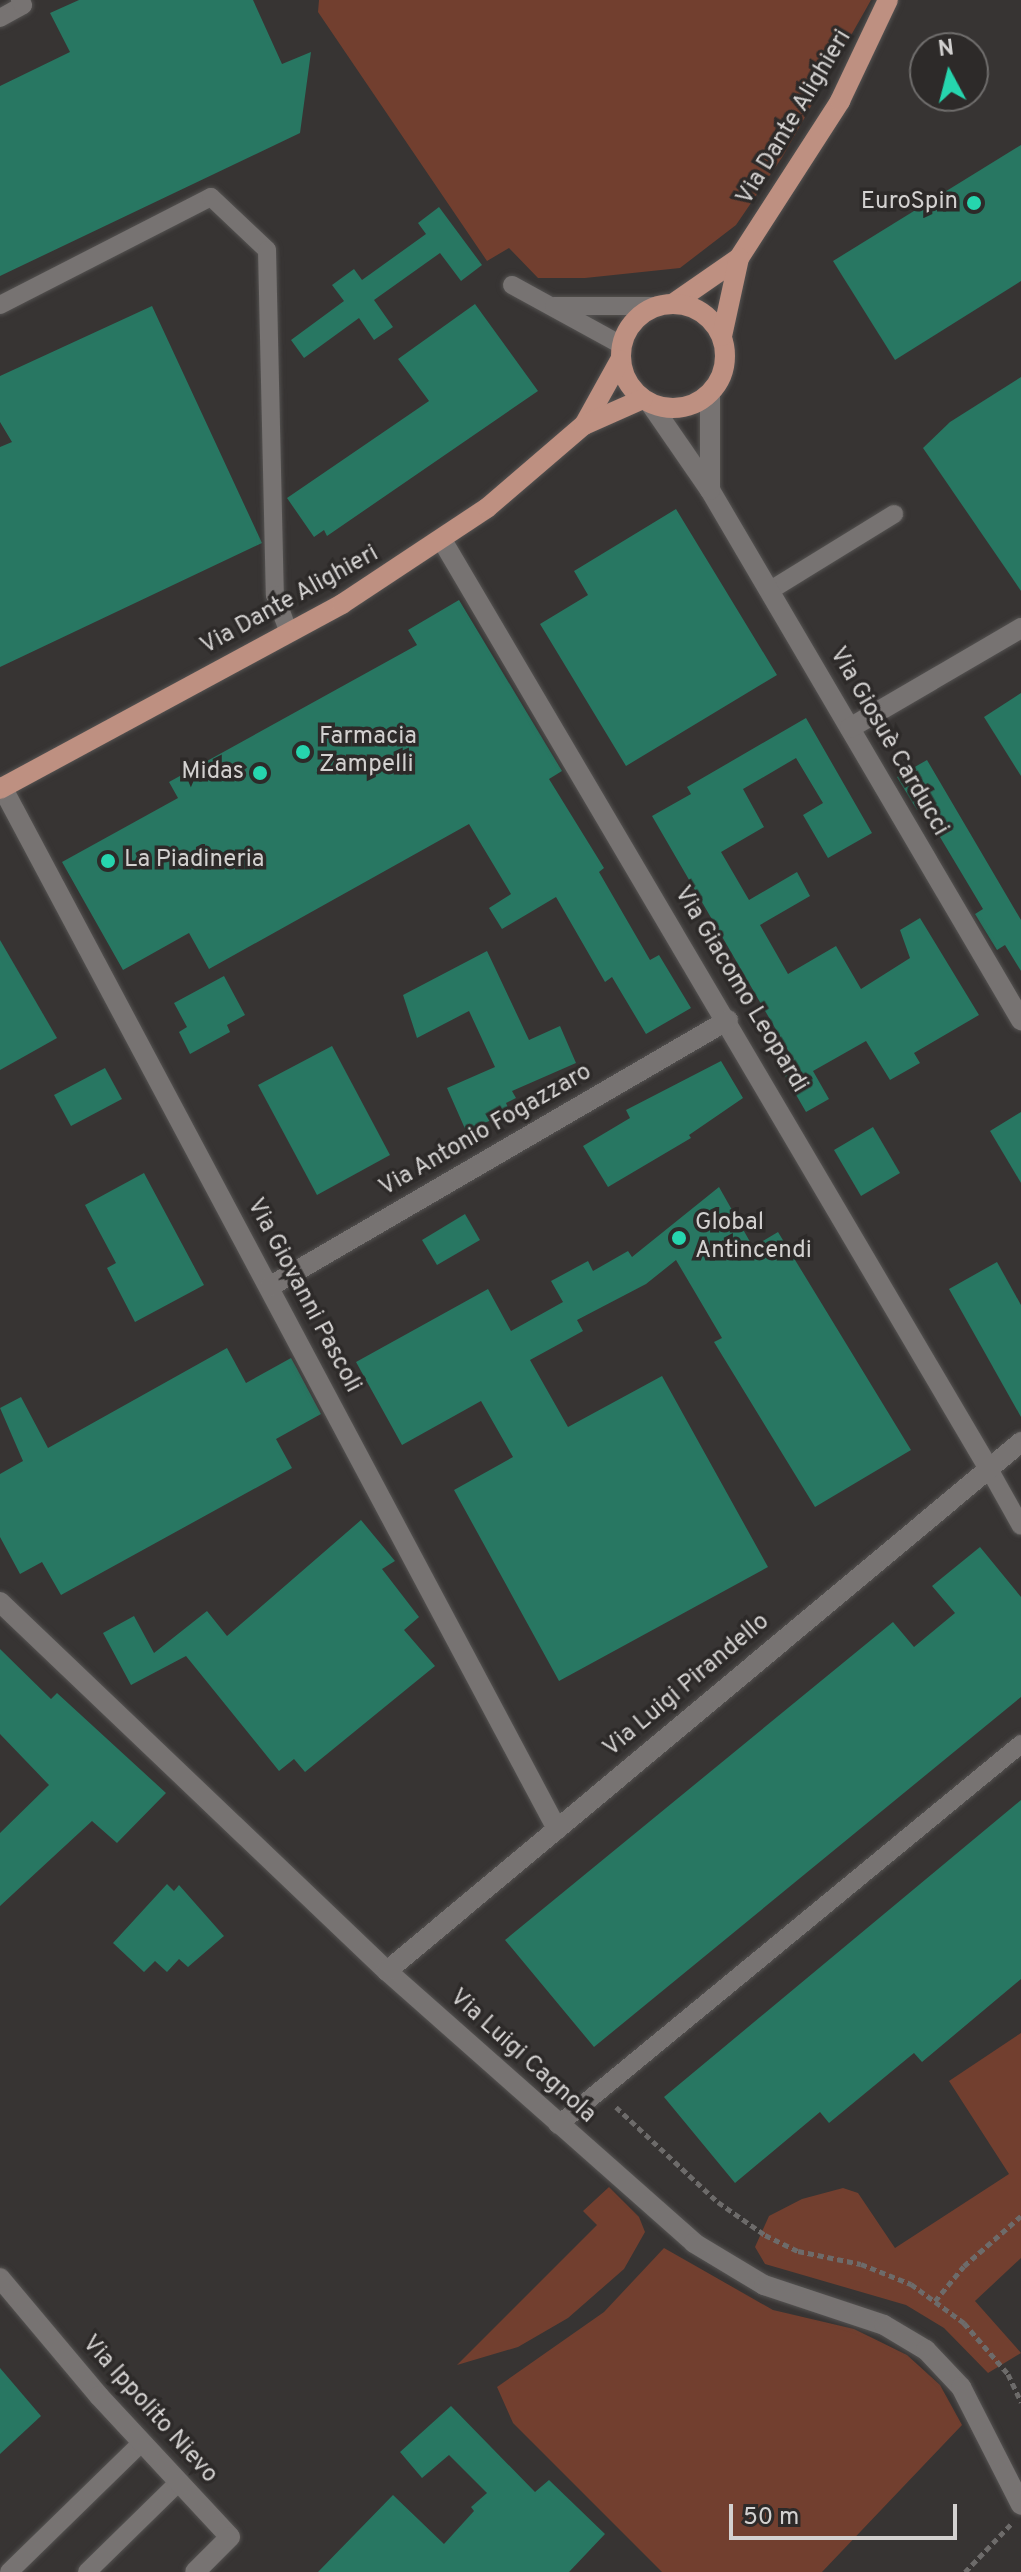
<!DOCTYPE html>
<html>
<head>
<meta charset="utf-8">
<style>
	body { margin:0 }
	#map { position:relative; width:1021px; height:2572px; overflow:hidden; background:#373433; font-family:Overpass,sans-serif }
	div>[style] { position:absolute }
	.green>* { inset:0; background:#723f2f }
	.building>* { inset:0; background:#287762 }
	.path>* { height:5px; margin-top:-2.5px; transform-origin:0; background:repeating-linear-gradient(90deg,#6d6b6a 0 6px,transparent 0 10px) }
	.roads { filter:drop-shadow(0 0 2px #545251) drop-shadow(0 0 2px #545251) }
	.lane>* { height:18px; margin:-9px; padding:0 9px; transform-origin:9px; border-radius:9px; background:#777372 }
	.street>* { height:20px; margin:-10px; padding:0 10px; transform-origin:10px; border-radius:10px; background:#777372 }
	.primary>* { height:20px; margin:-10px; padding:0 10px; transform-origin:10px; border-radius:10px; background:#be9081 }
	.primary>.ring { margin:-10px; padding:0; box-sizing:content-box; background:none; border:20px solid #be9081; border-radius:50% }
	.dots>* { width:22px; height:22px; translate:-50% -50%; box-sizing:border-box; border:4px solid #2d2a29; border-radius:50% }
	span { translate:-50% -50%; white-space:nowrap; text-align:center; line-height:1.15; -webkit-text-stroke:7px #2d2a29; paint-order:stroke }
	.street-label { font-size:24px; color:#d3d1d0 }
	.poi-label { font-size:24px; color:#d3d1d0 }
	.right { translate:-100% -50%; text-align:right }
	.left { translate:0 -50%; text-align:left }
	.north { position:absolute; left:909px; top:32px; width:80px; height:80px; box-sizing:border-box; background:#2d2a29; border:2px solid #6f6d6c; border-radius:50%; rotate:353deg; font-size:22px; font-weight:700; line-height:32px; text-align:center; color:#d3d1d0 }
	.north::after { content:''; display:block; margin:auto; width:28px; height:36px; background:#26d5ae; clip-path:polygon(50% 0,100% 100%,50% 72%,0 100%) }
	.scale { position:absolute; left:729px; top:2504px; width:228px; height:36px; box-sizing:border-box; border:4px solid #d3d1d0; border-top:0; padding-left:10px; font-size:24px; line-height:28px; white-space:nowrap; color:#d3d1d0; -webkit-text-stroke:6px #2d2a29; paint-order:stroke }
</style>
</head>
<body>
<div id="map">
	<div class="green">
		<i style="clip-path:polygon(319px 0,871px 0,783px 156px,736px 225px,680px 268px,585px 278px,538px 278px,509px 248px,487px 261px,318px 12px)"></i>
		<i style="clip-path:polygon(1021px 2033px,1021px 2258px,975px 2301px,1021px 2353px,988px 2373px,944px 2328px,906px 2305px,765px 2264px,755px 2247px,769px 2216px,802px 2199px,843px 2188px,858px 2193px,895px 2248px,1009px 2174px,949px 2081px)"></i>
		<i style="clip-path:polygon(609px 2187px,639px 2217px,645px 2232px,624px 2269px,568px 2318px,518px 2347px,457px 2365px,597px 2225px,583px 2211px)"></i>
		<i style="clip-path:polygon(664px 2248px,773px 2310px,854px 2329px,907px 2355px,940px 2385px,962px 2425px,822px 2572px,662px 2572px,513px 2423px,497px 2387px,604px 2312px)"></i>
	</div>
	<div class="building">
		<i style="clip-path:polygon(79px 0,253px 0,282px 64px,311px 52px,300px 133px,0 276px,0 86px,70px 52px,50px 13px)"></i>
		<i style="clip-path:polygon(1021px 145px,1021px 281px,895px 360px,833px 261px)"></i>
		<i style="clip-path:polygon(439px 207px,482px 265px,461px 281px,440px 253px,374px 300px,393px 327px,374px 340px,359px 318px,304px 358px,291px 340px,344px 301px,332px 285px,354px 269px,362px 280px,426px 234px,418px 223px)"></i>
		<i style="clip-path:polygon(475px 304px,538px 391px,327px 536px,324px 530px,314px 537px,287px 498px,429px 401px,398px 359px)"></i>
		<i style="clip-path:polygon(152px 306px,262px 543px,0 667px,0 447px,12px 442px,0 422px,0 376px)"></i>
		<i style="clip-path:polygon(1021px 377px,1021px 591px,923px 448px,950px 422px)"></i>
		<i style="clip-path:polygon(676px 509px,777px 675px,626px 766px,540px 624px,588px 595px,574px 571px)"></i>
		<i style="clip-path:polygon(459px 600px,562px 771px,549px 779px,604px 868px,599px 872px,650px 960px,659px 955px,691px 1008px,646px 1034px,612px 977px,605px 982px,556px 897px,502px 929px,489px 908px,511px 894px,469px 824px,209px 969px,189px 933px,123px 970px,62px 862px,178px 798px,169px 782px,417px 645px,408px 630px)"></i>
		<i style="clip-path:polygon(1021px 693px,1021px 776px,984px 717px)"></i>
		<i style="clip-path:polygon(806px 718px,872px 833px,828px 858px,803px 815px,823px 803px,796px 758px,743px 789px,764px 827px,721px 852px,749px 900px,797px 872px,810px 896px,760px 925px,788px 974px,836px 946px,861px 989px,910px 958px,900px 930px,920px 918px,979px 1015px,914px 1053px,920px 1063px,890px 1080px,866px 1041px,813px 1071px,829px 1099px,806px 1112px,780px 1067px,793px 1059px,652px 816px,691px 794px,687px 787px)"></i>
		<i style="clip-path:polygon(927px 760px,1021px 920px,1021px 971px,1005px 945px,997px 950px,975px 914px,983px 909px,922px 807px,917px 810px,897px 777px)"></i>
		<i style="clip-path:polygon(0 940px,57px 1038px,0 1070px)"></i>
		<i style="clip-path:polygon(487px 951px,529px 1040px,560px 1026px,576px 1063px,512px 1091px,516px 1098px,506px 1103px,510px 1112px,466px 1131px,447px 1088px,495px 1067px,469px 1011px,417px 1038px,403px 995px)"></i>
		<i style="clip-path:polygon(224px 976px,245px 1015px,227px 1025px,230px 1032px,190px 1054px,179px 1032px,187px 1027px,174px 1003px)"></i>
		<i style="clip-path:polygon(332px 1046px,390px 1155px,317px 1195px,258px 1085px)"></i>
		<i style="clip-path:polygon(721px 1061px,743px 1098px,689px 1135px,691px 1138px,608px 1187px,583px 1146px,630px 1118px,626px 1110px)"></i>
		<i style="clip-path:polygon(105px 1068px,122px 1099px,71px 1126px,54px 1095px)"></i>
		<i style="clip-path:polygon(1021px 1112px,1021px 1183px,990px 1131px)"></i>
		<i style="clip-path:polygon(873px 1127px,900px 1173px,861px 1196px,834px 1150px)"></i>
		<i style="clip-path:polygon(144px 1173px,204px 1285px,135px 1322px,107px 1268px,116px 1263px,85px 1205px)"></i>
		<i style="clip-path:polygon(719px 1187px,753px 1247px,778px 1232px,911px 1450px,815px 1507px,714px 1342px,722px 1338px,676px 1260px,646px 1284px,577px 1320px,583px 1331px,530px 1360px,568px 1427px,662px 1376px,768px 1567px,559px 1681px,454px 1490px,513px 1457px,481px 1401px,402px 1445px,356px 1362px,488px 1289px,511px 1331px,563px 1302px,551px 1281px,588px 1261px,593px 1271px,628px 1251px,632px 1257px)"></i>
		<i style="clip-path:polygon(465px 1214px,480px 1240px,437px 1265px,422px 1240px)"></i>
		<i style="clip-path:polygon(997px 1262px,1021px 1305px,1021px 1417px,949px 1289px)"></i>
		<i style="clip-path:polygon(227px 1348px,246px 1383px,291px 1358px,296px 1367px,321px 1414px,276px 1439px,292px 1468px,61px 1595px,42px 1562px,20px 1574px,0 1537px,0 1474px,23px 1461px,0 1408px,21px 1397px,48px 1448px)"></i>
		<i style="clip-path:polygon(361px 1520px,395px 1561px,382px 1569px,419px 1617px,404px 1630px,435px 1666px,305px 1772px,294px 1759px,279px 1771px,186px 1656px,131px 1685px,103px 1633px,134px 1616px,154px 1653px,207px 1611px,227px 1636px)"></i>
		<i style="clip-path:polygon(980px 1547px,1021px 1597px,1021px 1697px,594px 2047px,505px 1940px,893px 1622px,914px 1647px,955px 1613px,932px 1586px)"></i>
		<i style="clip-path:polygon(0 1649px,51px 1699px,57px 1693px,166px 1793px,117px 1843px,92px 1821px,0 1906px,0 1833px,49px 1785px,0 1734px)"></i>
		<i style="clip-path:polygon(1021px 1800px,1021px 1979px,922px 2062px,914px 2053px,829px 2123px,820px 2112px,735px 2183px,664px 2097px)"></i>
		<i style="clip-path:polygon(167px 1884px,174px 1891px,179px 1885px,224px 1936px,188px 1967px,179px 1959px,167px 1972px,155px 1961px,144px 1972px,113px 1943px)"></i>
		<i style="clip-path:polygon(0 2368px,41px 2416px,0 2454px)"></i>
		<i style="clip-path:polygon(451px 2406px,535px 2492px,549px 2480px,605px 2534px,569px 2572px,318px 2572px,393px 2495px,444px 2544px,474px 2511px,471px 2507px,487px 2493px,449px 2455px,422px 2478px,400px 2452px)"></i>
	</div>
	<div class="path">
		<i style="left:616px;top:2107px;width:139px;rotate:43deg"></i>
		<i style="left:718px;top:2202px;width:57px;rotate:35.1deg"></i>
		<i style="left:765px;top:2235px;width:37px;rotate:26deg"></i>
		<i style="left:798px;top:2251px;width:64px;rotate:11.7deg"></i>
		<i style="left:861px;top:2264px;width:54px;rotate:21.8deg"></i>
		<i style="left:911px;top:2284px;width:66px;rotate:36.3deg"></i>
		<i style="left:964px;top:2323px;width:67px;rotate:49.2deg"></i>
		<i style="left:1008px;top:2374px;width:31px;rotate:65deg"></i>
		<i style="left:935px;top:2301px;width:45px;rotate:-50.4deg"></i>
		<i style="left:964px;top:2266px;width:76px;rotate:-41.3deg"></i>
		<i style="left:965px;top:2572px;width:66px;rotate:-46.2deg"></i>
	</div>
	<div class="roads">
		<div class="lane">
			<i style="left:0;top:18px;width:26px;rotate:-29deg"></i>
			<i style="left:23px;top:5px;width:6px;rotate:-121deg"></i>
			<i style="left:512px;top:285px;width:124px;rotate:28.8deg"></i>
			<i style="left:0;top:305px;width:237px;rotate:-27.1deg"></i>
			<i style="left:211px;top:197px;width:77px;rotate:43.4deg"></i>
			<i style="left:267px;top:250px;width:345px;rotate:88.7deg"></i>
			<i style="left:275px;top:595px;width:40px;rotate:69.8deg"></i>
			<i style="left:554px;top:306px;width:101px"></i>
			<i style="left:769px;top:591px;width:147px;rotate:-31.6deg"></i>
			<i style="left:989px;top:1469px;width:65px;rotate:60.7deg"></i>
			<i style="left:558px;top:2125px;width:600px;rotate:-39.45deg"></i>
			<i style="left:9px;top:2572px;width:186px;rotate:-44.3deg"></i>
			<i style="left:87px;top:2572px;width:129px;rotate:-44.4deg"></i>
		</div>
		<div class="street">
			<i style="left:650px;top:403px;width:106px;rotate:55.4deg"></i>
			<i style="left:710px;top:490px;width:615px;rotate:59.6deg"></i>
			<i style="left:710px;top:490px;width:97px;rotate:-90deg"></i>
			<i style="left:442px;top:540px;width:1078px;rotate:59.51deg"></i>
			<i style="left:850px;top:728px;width:198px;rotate:-30.3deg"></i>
			<i style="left:2px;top:787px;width:1181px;rotate:61.96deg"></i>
			<i style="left:269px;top:1287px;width:531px;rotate:-30.19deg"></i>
			<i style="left:0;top:1602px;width:535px;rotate:43.64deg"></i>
			<i style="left:387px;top:1971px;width:410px;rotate:41.5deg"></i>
			<i style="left:694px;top:2243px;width:82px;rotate:31deg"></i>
			<i style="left:764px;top:2285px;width:126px;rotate:18.4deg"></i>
			<i style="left:884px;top:2325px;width:49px;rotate:30.8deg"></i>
			<i style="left:926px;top:2350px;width:51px;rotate:46.6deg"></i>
			<i style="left:961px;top:2387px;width:132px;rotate:63deg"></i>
			<i style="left:387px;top:1971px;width:826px;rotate:-39.84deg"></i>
			<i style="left:0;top:2278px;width:154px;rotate:50deg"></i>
			<i style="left:99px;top:2396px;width:192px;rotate:47.1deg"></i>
			<i style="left:230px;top:2537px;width:49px;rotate:135deg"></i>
		</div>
		<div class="primary">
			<i style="left:674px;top:303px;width:79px;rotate:-34.7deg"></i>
			<i style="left:739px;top:258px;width:187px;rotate:-57.2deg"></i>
			<i style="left:840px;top:101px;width:112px;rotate:-64.6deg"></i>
			<i class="ring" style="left:621px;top:304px;width:84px;height:84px"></i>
			<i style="left:722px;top:336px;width:80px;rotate:-77.7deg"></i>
			<i style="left:584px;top:425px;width:74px;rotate:-61deg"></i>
			<i style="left:0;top:789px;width:389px;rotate:-28.4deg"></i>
			<i style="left:342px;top:604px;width:174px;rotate:-33.5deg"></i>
			<i style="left:487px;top:508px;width:128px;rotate:-40.6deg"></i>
			<i style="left:584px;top:425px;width:64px;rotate:-23.8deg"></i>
		</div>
	</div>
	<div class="dots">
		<i style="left:974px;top:203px;background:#26d5ae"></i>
		<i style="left:303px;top:752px;background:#26d5ae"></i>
		<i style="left:260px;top:773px;background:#26d5ae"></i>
		<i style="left:108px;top:861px;background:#26d5ae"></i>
		<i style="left:679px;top:1238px;background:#26d5ae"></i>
	</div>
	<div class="street-label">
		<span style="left:795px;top:118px;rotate:-59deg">Via Dante Alighieri</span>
		<span style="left:290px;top:601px;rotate:-29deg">Via Dante Alighieri</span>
		<span style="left:888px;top:742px;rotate:60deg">Via Giosuè Carducci</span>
		<span style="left:740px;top:990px;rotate:59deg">Via Giacomo Leopardi</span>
		<span style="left:486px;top:1131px;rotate:-30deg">Via Antonio Fogazzaro</span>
		<span style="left:303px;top:1296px;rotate:62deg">Via Giovanni Pascoli</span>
		<span style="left:687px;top:1686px;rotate:-40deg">Via Luigi Pirandello</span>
		<span style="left:522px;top:2057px;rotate:42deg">Via Luigi Cagnola</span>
		<span style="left:149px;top:2410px;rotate:48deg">Via Ippolito Nievo</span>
	</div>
	<div class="poi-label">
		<span class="right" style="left:958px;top:203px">EuroSpin</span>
		<span class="left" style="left:319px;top:752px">Farmacia<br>Zampelli</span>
		<span class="right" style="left:244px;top:773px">Midas</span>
		<span class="left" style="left:124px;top:861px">La Piadineria</span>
		<span class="left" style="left:695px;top:1238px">Global<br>Antincendi</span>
	</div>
	<div class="north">N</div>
	<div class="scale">50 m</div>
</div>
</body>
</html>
